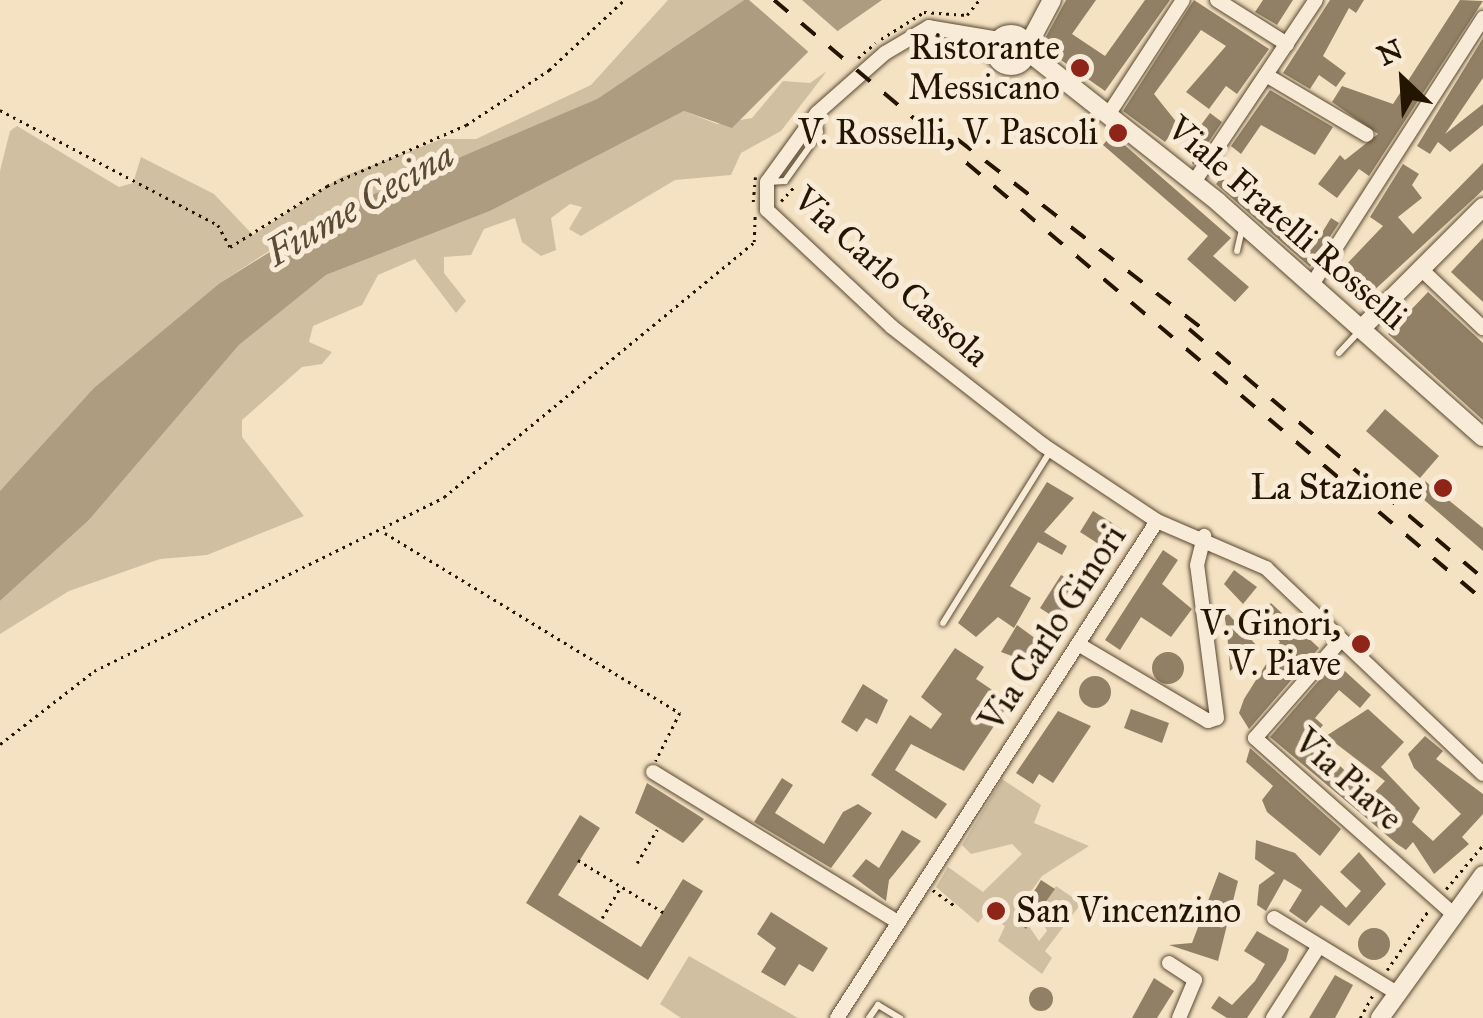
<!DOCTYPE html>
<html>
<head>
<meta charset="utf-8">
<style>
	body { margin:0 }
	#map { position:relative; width:1483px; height:1018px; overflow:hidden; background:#f5e2c3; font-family:"IM FELL Great Primer",serif }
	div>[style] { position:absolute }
	.green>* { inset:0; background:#d1bfa2 }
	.water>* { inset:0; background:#ae9c81 }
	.pier>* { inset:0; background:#f5e2c3 }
	.building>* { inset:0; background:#918065 }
	.round { border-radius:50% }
	.path>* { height:2.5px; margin-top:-1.25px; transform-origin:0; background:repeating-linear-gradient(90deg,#241500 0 2.5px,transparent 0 7.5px) }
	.roads { filter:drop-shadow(0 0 2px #584831) drop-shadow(0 0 2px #584831) }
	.service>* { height:6px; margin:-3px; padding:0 3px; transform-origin:3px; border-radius:3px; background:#f8ecd8 }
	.minor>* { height:14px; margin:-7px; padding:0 7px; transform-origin:7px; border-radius:7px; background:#f8ecd8 }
	.tertiary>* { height:18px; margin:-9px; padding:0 9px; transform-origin:9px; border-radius:9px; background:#f8ecd8 }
	.tertiary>.ring { margin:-9px; padding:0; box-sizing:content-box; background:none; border:18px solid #f8ecd8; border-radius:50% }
	.rail>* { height:4px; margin-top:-2px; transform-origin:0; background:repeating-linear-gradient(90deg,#241500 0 18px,transparent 0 36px) }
	.dots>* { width:28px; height:28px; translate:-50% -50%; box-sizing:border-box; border:5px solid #f8ecd8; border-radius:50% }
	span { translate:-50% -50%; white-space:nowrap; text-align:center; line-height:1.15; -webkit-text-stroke:10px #f8ecd8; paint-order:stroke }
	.poi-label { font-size:35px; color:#241500 }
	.right { translate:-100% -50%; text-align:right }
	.left { translate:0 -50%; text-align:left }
	.street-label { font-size:35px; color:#241500 }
	.water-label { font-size:38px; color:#5b4b34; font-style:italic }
	.north { position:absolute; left:1353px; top:30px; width:100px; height:100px; -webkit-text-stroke:8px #f8ecd8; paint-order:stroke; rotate:335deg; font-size:28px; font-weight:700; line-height:40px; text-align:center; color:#241500 }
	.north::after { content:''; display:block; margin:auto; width:35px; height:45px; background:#241500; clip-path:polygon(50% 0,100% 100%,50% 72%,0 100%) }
</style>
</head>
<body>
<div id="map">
	<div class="green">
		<i style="clip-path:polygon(668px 0,744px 0,597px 99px,286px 240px,220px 283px,0 491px,0 171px,10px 131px,17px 126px,119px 187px,133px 183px,141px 157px,214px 194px,253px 235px,341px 177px,442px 139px,476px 139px,591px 85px)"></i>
		<i style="clip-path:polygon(827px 71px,781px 131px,741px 153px,731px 175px,675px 180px,581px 236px,569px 229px,582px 207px,570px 204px,551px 218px,556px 250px,541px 256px,522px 242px,515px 218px,484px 229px,471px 255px,444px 257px,444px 273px,466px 301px,456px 313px,415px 259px,378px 275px,362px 305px,313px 326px,309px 342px,332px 352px,322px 364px,302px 367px,242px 420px,242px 437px,304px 516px,207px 555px,160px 559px,69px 591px,0 634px,0 601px,89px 520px,239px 345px,326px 275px,490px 211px,684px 111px,717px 124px,752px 118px,783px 81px,810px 83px)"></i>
		<i style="clip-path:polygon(1002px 779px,1041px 805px,1034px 823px,1089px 846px,1042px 876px,1018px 910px,1039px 941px,1047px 931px,1038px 912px,1056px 886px,1075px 899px,1090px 892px,1045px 951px,1052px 958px,1042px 974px,998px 941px,1005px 926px,986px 913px,978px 923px,936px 887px,948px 867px,983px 892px,1022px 854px,1012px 844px,971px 854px,962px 845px)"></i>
		<i style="clip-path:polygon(689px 956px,798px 1018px,681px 1018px,660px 1004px)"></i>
	</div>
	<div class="water">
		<i style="clip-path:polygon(744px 0,882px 0,809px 51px,732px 128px,684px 111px,490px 211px,326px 275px,239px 345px,89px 520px,0 601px,0 491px,94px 388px,220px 283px,339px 209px,597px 99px)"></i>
	</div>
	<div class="pier">
		<i style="clip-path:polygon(749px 0,802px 0,842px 35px,812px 55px)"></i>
	</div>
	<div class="building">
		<i style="clip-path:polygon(1066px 0,1096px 0,1072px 34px,1105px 56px,1145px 0,1170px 0,1105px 91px,1041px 46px)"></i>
		<i style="clip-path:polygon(1194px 0,1269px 49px,1237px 94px,1226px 86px,1209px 109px,1186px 92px,1226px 46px,1201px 30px,1154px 94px,1178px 124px,1165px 142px,1123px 111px)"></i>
		<i style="clip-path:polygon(1263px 0,1293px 0,1277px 25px,1255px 12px)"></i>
		<i style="clip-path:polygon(1330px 0,1364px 0,1356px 13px,1349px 8px,1323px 56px,1346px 73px,1336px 87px,1319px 75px,1310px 89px,1283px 73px)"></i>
		<i style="clip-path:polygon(1460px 0,1483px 1px,1369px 176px,1359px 169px,1337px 198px,1318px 184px,1340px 155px,1345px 160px,1378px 134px,1332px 102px,1342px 86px,1393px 104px)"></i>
		<i style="clip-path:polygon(1483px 38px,1483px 78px,1445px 134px,1483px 104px,1483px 125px,1450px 152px,1438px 142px,1430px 154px,1417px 146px)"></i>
		<i style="clip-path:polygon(1270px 90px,1333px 127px,1315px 155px,1261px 125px,1241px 154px,1231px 146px)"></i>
		<i style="clip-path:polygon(1210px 113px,1222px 122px,1193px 165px,1186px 145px)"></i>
		<i style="clip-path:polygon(1112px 134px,1231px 238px,1213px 256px,1249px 287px,1235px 302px,1187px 259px,1208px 236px,1103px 145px)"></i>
		<i style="clip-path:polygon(1483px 163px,1483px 190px,1369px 295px,1342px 269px,1383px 226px,1370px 217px,1403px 164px,1419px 174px,1412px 185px,1422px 198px,1398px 217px,1413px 234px)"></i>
		<i style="clip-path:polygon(1221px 178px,1315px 244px,1331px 218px,1339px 223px,1310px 267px,1216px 184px)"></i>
		<i style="clip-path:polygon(1483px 238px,1483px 302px,1451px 272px)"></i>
		<i style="clip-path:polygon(1428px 292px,1483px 343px,1483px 420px,1388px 334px)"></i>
		<i style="clip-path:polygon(1385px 409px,1439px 456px,1420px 478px,1366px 431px)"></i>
		<i style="clip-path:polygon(1425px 481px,1483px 528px,1483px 551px,1415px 492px)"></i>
		<i style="clip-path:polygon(1047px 482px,1074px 498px,1044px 532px,1067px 546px,1062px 555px,1038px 542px,1010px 586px,1031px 598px,1014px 628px,998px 617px,976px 637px,958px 623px)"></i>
		<i style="clip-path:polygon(1093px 511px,1122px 529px,1108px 550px,1080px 532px)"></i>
		<i style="clip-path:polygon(1163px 550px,1178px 560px,1162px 584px,1192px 609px,1171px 637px,1141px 617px,1120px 650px,1105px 640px)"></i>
		<i style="clip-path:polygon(1234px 570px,1257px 587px,1243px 604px,1224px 584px)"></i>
		<i style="clip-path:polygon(1061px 575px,1084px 589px,1063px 623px,1040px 608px)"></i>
		<i style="clip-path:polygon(1271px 603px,1319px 648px,1249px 729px,1239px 713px,1244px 699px,1280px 642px,1257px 618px)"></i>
		<i style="clip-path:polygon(1223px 608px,1257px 646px,1230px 671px,1227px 631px)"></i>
		<i style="clip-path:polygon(1017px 625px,1047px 647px,1036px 665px,1001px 652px)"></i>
		<i style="clip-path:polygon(955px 648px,984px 667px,976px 679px,1010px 702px,964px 771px,911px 744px,895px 770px,947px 804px,936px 819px,871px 775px,910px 715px,931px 729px,942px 714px,921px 697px)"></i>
		<i class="round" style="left:1152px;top:652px;width:32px;height:32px"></i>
		<i style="clip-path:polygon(1335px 662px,1371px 695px,1360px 708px,1339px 690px,1315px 718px,1323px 725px,1307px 744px,1326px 769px,1334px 760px,1371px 796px,1385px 781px,1326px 736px,1368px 709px,1404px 742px,1381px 767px,1420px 808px,1412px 822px,1433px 841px,1461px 814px,1414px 768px,1408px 754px,1425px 736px,1443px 751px,1436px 759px,1483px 794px,1483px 814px,1462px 837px,1469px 844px,1434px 874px,1413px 842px,1406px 850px,1397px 844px,1270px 737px)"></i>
		<i class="round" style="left:1079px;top:676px;width:32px;height:32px"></i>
		<i style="clip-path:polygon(863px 684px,888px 700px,877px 724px,866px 718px,857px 732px,841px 722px)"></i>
		<i style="clip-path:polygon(1131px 709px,1169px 723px,1162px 743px,1124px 728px)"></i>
		<i style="clip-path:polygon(1058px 711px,1091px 726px,1053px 783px,1039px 774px,1033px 784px,1016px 773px)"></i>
		<i style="clip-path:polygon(1250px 748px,1341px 829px,1320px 856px,1267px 812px,1262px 800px,1273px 786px,1246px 762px)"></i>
		<i style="clip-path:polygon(782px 778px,793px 785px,775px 813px,824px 844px,843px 812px,858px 804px,872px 813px,831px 868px,754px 822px)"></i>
		<i style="clip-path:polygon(647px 783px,704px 819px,683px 843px,635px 813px)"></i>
		<i style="clip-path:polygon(580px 815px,600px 828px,558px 895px,641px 947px,683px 879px,703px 891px,648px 980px,526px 903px)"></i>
		<i style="clip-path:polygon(902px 830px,921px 841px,889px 880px,886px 901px,852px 876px,866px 859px,879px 868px)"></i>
		<i style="clip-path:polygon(1256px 840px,1295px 853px,1346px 908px,1361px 891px,1340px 872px,1359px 852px,1386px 884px,1349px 926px,1321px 905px,1306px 923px,1289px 911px,1302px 890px,1284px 879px,1266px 911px,1257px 905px,1259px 885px,1275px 873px,1255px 859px)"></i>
		<i style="clip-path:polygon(1219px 872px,1238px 881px,1218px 961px,1169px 945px,1192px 943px)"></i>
		<i style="clip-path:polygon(1041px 880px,1055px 889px,1026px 929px,1016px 921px)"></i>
		<i style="clip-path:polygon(771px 912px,828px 948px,813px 972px,799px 964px,785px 986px,761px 972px,776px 948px,757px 934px)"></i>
		<i class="round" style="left:1358px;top:928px;width:32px;height:32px"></i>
		<i style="clip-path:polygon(1257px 931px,1289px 949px,1286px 960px,1247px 1018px,1227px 1018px,1211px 1008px,1219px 996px,1232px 1005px,1255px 981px,1265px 964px,1244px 951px)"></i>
		<i style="clip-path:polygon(1335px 975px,1353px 985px,1335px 1018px,1309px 1018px)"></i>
		<i style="clip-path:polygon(1154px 978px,1174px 991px,1157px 1018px,1132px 1018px)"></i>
		<i class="round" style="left:1029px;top:987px;width:24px;height:24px"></i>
	</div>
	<div class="path">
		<i style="left:881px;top:39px;width:51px;rotate:-32.1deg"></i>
		<i style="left:924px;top:12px;width:43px;rotate:4deg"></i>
		<i style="left:967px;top:15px;width:19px;rotate:-51deg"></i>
		<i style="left:858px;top:58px;width:23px;rotate:-41deg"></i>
		<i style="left:0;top:110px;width:246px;rotate:27.8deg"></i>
		<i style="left:218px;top:225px;width:25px;rotate:61deg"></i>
		<i style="left:230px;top:247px;width:115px;rotate:-32.2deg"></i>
		<i style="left:327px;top:186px;width:152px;rotate:-23.7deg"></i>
		<i style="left:466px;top:125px;width:100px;rotate:-33.5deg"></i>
		<i style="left:549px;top:70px;width:103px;rotate:-43deg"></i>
		<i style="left:781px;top:201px;width:18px;rotate:-47deg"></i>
		<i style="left:753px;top:202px;width:25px;rotate:-85deg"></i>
		<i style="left:385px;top:533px;width:346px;rotate:31.4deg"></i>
		<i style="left:680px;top:713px;width:54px;rotate:116.6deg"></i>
		<i style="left:0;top:744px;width:119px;rotate:-37.8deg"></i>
		<i style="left:94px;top:671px;width:391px;rotate:-26.4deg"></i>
		<i style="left:444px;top:497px;width:401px;rotate:-39.4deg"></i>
		<i style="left:754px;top:242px;width:27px;rotate:-88deg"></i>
		<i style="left:578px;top:860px;width:103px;rotate:31.5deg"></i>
		<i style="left:637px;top:863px;width:39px;rotate:-59deg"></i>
		<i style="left:1446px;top:889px;width:57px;rotate:-49.9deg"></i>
		<i style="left:933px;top:890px;width:27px;rotate:36deg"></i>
		<i style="left:602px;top:918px;width:37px;rotate:-59deg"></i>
		<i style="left:1387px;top:970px;width:72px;rotate:-55.2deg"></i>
		<i style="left:1360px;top:1018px;width:26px;rotate:-61deg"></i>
	</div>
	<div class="roads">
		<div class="service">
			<i style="left:768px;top:182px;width:17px;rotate:-3deg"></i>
			<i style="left:785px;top:181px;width:60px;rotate:-54.5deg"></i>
			<i style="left:820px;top:132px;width:15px;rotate:-98deg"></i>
			<i style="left:1237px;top:251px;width:22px;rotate:-77deg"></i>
			<i style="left:1339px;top:353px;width:33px;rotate:-47deg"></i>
			<i style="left:943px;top:623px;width:202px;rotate:-58deg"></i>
			<i style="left:869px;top:1018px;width:16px;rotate:-55deg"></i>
			<i style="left:878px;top:1005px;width:26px;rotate:31deg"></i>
		</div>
		<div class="minor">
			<i style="left:1217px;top:0;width:83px;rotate:32.2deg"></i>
			<i style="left:962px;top:35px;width:42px;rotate:34.4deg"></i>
			<i style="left:999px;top:39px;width:71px;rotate:-170.3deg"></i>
			<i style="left:929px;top:27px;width:51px;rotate:149.4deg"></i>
			<i style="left:885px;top:53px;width:91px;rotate:138.6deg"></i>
			<i style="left:817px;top:113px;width:85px;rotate:125.9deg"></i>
			<i style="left:767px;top:182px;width:28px;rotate:90deg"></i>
			<i style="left:767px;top:210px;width:171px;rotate:43.1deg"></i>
			<i style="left:892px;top:327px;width:192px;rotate:38deg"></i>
			<i style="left:1043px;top:445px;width:137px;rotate:33.7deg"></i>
			<i style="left:1157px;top:521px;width:119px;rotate:23.3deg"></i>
			<i style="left:1266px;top:568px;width:299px;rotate:43.5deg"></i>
			<i style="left:1266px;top:75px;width:117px;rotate:30.7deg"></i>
			<i style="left:1108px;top:115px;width:137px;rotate:-56.9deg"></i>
			<i style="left:1194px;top:182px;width:219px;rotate:-56.2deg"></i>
			<i style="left:1421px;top:269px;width:86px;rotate:43.6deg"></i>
			<i style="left:1313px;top:283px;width:315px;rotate:-57.3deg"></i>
			<i style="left:1340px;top:641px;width:129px;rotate:131.2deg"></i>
			<i style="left:1255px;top:738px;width:264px;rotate:41.6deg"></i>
			<i style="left:1078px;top:644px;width:151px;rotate:30.6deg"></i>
			<i style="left:1208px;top:721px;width:9px;rotate:-18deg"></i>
			<i style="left:1217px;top:718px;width:154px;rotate:-97.4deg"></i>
			<i style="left:1197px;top:565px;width:30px;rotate:-76deg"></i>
			<i style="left:653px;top:772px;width:287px;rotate:31.5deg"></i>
			<i style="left:1274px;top:918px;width:142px;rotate:31.4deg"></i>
			<i style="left:1169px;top:963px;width:31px;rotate:33deg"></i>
			<i style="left:1195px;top:980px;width:41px;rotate:112.8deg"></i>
			<i style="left:837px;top:1018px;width:591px;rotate:-57.22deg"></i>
			<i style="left:1273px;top:1018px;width:85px;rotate:-57.4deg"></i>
		</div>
		<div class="tertiary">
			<i class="ring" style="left:995px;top:34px;width:14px;height:14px"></i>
			<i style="left:1027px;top:47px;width:53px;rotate:-62deg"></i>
			<i style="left:1027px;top:51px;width:243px;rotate:38.3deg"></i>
			<i style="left:1218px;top:202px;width:354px;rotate:41.6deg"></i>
			<i style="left:1362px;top:328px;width:171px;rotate:-45deg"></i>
			<i style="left:1380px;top:1018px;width:176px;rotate:-54.2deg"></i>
		</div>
	</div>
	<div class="rail">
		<i style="left:774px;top:0;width:929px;rotate:40.24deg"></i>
		<i style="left:957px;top:139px;width:316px;rotate:37.7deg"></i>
		<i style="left:1189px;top:329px;width:385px;rotate:40.3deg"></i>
	</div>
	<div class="dots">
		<i style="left:1080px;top:68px;background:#8f2418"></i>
		<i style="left:1118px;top:133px;background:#8f2418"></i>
		<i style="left:1443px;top:488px;background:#8f2418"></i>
		<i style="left:1361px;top:644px;background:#8f2418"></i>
		<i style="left:996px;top:911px;background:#8f2418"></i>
	</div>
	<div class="poi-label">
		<span class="right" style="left:1060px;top:68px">Ristorante<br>Messicano</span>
		<span class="right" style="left:1098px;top:133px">V. Rosselli, V. Pascoli</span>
		<span class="right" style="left:1423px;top:488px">La Stazione</span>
		<span class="right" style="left:1341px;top:644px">V. Ginori,<br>V. Piave</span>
		<span class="left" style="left:1016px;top:911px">San Vincenzino</span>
	</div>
	<div class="street-label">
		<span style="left:1287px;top:223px;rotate:41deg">Viale Fratelli Rosselli</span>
		<span style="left:891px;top:277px;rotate:42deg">Via Carlo Cassola</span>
		<span style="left:1053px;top:628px;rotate:-57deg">Via Carlo Ginori</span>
		<span style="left:1348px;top:780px;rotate:42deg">Via Piave</span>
	</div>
	<div class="water-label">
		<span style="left:360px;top:204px;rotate:-30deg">Fiume Cecina</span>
	</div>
	<div class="north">N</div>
</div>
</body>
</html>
